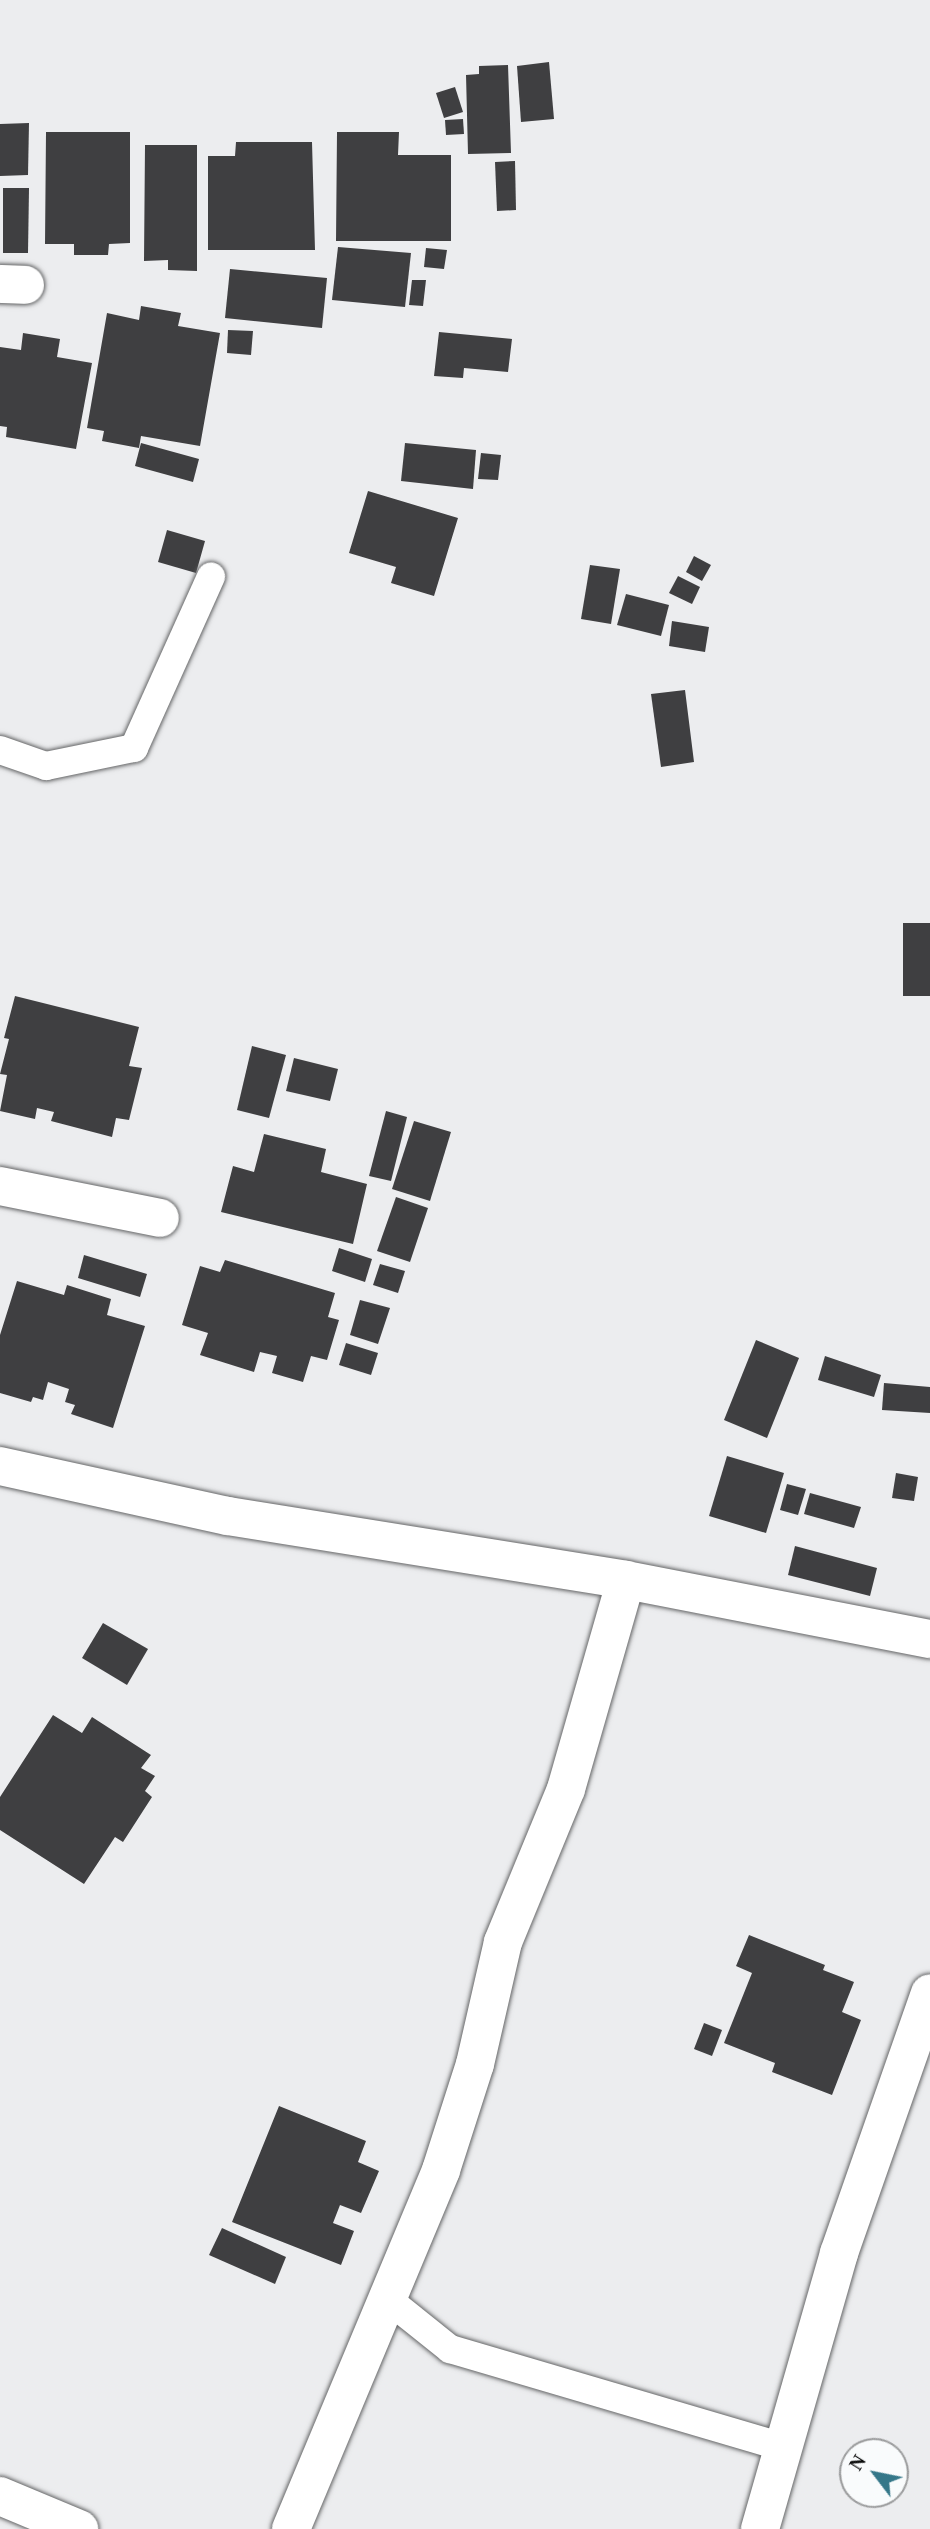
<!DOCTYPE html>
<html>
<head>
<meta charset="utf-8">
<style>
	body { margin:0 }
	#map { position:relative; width:930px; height:2529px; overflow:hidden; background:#ecedef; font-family:Georgia,serif }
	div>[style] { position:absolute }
	.building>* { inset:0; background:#3f3f41 }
	.roads { filter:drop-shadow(0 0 2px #656667) drop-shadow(0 0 2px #656667) }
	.lane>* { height:28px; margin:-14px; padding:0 14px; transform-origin:14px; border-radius:14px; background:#fff }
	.street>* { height:38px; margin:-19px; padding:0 19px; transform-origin:19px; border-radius:19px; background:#fff }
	span { translate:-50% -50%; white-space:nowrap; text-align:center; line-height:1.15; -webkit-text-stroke:7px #f9fbfc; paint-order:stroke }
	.north { position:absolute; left:839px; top:2438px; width:70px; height:70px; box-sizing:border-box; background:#f9fbfc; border:2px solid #9b9c9d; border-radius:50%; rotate:302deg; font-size:19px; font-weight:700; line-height:28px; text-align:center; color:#0d0e0e }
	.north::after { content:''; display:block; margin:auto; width:24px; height:32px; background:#357789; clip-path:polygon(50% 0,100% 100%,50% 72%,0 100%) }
</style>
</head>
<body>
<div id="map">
	<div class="building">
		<i style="clip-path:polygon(549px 62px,554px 119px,521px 122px,517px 66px)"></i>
		<i style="clip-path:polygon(508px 65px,511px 153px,468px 154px,466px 75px,479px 74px,479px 66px)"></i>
		<i style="clip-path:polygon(455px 87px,463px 112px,444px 118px,436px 93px)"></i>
		<i style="clip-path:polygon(463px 119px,464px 134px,446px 135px,445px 120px)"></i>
		<i style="clip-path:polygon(29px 123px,28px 175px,0 176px,0 124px)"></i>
		<i style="clip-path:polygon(46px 132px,130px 132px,130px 243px,109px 244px,108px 255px,74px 255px,74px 244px,45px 244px)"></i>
		<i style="clip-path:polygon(337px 132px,399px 132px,398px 155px,451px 155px,451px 241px,336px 241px)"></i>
		<i style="clip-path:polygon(236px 142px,312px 142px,315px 250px,208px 250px,208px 156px,235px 156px)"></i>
		<i style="clip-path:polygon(145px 145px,197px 145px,197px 271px,168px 270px,168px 260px,144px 261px)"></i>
		<i style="clip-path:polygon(515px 161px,516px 210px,497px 211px,495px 162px)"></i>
		<i style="clip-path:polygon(3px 188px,29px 188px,28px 253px,3px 253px)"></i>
		<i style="clip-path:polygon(338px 247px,411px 253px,405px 307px,332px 300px)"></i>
		<i style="clip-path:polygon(426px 248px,447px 250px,444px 269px,424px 267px)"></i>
		<i style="clip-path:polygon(230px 269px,327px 278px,322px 328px,225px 318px)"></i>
		<i style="clip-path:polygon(412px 280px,426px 280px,423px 306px,409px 305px)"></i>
		<i style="clip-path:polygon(141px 306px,181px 313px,178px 326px,220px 333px,200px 446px,141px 436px,139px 448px,102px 441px,104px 431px,87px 428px,107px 313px,139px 320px)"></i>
		<i style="clip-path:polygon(228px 330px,253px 331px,251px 355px,227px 353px)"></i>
		<i style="clip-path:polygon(439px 332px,512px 339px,508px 372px,464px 368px,463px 378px,434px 376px)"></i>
		<i style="clip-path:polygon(23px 333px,60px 339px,57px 357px,92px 363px,76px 449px,6px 437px,7px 427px,0 426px,0 347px,21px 350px)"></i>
		<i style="clip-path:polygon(141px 443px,199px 459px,193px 482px,135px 466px)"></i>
		<i style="clip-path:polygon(405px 443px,476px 450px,473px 489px,401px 481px)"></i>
		<i style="clip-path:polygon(481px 453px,501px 455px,498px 480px,478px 479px)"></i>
		<i style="clip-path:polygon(368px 491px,458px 518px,434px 596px,391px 583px,396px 567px,349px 553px)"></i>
		<i style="clip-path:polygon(167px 530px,205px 541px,196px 573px,158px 562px)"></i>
		<i style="clip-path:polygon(694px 556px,711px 565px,702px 581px,686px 572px)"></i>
		<i style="clip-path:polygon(590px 565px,620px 569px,611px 624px,581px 619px)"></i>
		<i style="clip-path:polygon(678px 576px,700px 587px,692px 604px,669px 593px)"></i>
		<i style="clip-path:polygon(626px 594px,669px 605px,661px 636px,617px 625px)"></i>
		<i style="clip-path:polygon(672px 621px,709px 627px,705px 652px,669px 646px)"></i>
		<i style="clip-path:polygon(685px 690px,694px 762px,661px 767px,651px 694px)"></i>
		<i style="clip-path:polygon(903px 923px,930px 923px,930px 996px,903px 996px)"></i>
		<i style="clip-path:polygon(15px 996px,139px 1027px,129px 1066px,142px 1068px,129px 1120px,116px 1118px,112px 1137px,51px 1121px,54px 1112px,37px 1108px,35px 1119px,0 1111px,7px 1075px,0 1074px,9px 1039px,4px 1038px)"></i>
		<i style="clip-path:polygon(252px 1046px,286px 1055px,269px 1118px,237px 1110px)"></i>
		<i style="clip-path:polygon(294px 1058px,338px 1069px,330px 1101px,286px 1091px)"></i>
		<i style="clip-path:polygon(386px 1111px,407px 1117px,391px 1181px,369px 1176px)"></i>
		<i style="clip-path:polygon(414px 1121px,451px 1132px,430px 1201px,392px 1189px)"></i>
		<i style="clip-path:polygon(264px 1134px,326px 1149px,321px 1172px,367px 1184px,353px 1244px,221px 1212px,233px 1166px,254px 1172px)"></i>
		<i style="clip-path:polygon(396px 1197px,428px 1208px,410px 1262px,377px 1251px)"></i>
		<i style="clip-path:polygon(339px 1248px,372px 1259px,365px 1282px,332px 1271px)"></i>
		<i style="clip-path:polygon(84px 1255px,147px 1274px,140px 1297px,78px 1278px)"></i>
		<i style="clip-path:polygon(225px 1260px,335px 1293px,328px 1317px,339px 1320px,327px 1360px,311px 1356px,303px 1382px,272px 1373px,277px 1356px,260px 1352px,254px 1372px,200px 1355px,208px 1333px,182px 1325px,200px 1266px,220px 1272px)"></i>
		<i style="clip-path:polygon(380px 1264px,405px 1271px,398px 1293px,373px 1285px)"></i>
		<i style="clip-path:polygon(17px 1281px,64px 1295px,67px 1285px,111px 1299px,107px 1315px,145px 1326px,113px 1428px,71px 1414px,75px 1405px,65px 1402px,69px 1389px,48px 1382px,43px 1400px,33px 1397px,31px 1402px,0 1393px,0 1335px)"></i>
		<i style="clip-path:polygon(360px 1300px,390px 1308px,378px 1344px,350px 1335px)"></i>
		<i style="clip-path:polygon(756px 1340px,799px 1358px,767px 1438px,724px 1420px)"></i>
		<i style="clip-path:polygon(346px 1343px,378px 1353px,371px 1375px,339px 1365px)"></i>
		<i style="clip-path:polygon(825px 1356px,881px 1375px,874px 1397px,818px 1380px)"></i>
		<i style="clip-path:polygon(884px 1383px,930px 1387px,930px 1413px,882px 1410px)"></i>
		<i style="clip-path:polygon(727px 1456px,784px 1473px,766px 1533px,709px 1516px)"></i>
		<i style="clip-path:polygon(896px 1473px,918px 1477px,914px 1501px,892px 1498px)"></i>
		<i style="clip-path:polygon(787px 1484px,806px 1489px,798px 1515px,780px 1510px)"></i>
		<i style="clip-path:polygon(810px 1493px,861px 1507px,854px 1528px,804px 1514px)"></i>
		<i style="clip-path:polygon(795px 1546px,877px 1568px,870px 1596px,788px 1575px)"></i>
		<i style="clip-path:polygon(103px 1623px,148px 1649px,127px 1685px,82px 1658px)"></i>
		<i style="clip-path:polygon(53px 1715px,82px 1733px,92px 1717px,151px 1755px,141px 1768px,155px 1776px,145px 1791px,152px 1797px,123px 1842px,115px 1837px,84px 1884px,0 1830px,0 1797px)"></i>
		<i style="clip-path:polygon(749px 1935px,825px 1965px,823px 1970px,854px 1982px,842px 2012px,861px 2020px,832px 2095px,772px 2072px,775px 2063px,724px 2043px,752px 1973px,736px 1966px)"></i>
		<i style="clip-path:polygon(704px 2023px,722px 2030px,712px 2056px,694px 2049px)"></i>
		<i style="clip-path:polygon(279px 2106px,366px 2141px,358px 2162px,379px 2171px,361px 2213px,340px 2205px,333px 2223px,354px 2231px,341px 2265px,232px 2222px)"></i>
		<i style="clip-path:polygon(222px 2228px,286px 2257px,275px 2284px,209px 2255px)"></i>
	</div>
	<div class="roads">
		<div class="lane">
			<i style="left:0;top:750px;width:49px;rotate:19.2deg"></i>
			<i style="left:46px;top:766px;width:90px;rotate:-11.6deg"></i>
			<i style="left:134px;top:748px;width:188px;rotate:-65.8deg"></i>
			<i style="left:390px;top:2301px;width:77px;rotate:38.7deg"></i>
			<i style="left:450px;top:2349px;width:348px;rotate:16.4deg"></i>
		</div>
		<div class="street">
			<i style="left:0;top:284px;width:25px;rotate:2deg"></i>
			<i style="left:0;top:1186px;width:163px;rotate:11.3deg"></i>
			<i style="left:0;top:1466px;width:233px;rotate:12.4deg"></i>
			<i style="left:228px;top:1516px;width:403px;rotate:9.1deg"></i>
			<i style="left:626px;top:1580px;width:310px;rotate:11deg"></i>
			<i style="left:0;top:2496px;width:86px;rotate:22.7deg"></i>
			<i style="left:291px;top:2529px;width:389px;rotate:-67.3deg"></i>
			<i style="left:441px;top:2170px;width:111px;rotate:-72.2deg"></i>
			<i style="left:475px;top:2064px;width:125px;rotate:-77.1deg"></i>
			<i style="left:503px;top:1942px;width:165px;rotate:-67.6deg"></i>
			<i style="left:566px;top:1789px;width:217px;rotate:-74deg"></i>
			<i style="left:760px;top:2529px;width:287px;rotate:-74deg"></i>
			<i style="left:839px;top:2253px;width:275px;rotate:-70.7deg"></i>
		</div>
	</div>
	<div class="north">N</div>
</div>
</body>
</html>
